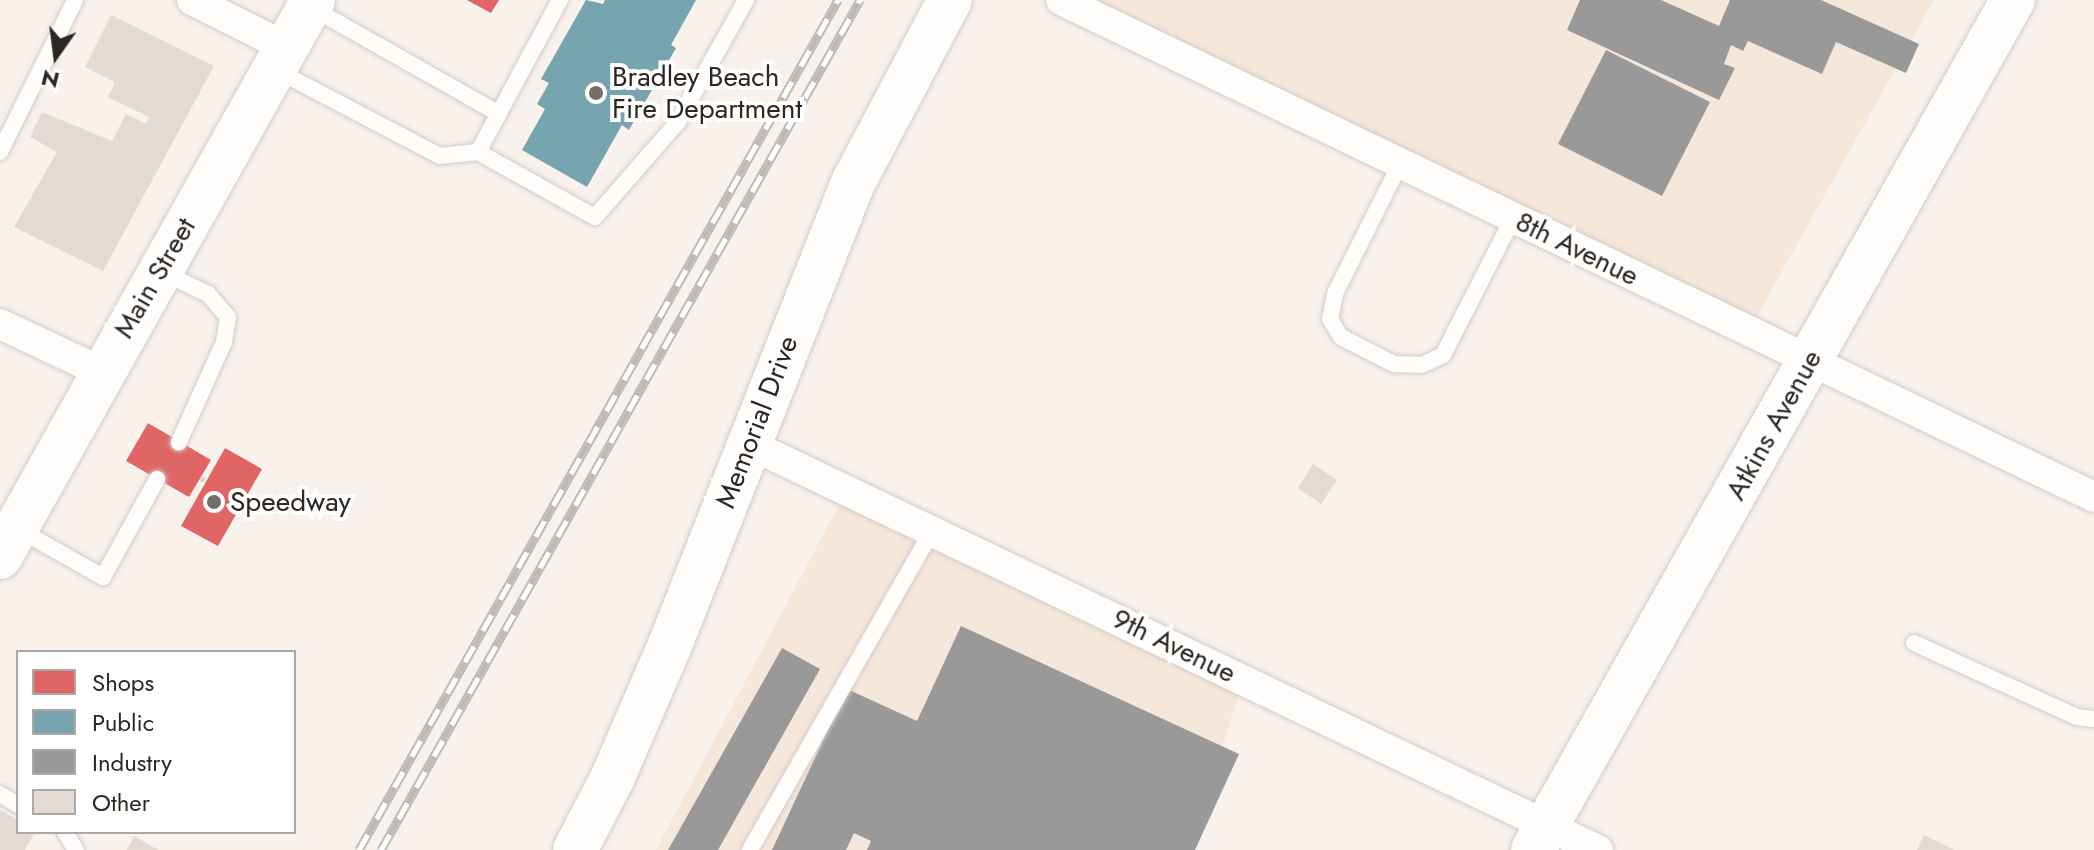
<!DOCTYPE html>
<html>
<head>
<meta charset="utf-8">
<style>
	body { margin:0 }
	#map { position:relative; width:2094px; height:850px; overflow:hidden; background:#f8f1ec; font-family:Jost,sans-serif }
	div>[style] { position:absolute }
	.built>* { inset:0; background:#f6e7db }
	.shops>* { inset:0; background:#e06666 }
	.public>* { inset:0; background:#76a5af }
	.industry>* { inset:0; background:#999 }
	.building>* { inset:0; background:#e4dad3 }
	.path>* { height:5px; margin-top:-2.5px; transform-origin:0; background:repeating-linear-gradient(90deg,#d4d2d0 0 4px,transparent 0 10px) }
	.roads { filter:drop-shadow(0 0 2px #d3ccc7) drop-shadow(0 0 2px #d3ccc7) }
	.lane>* { height:16px; margin:-8px; padding:0 8px; transform-origin:8px; border-radius:8px; background:#fefdfc }
	.street>* { height:30px; margin:-15px; padding:0 15px; transform-origin:15px; border-radius:15px; background:#fefdfc }
	.secondary>* { height:44px; margin:-22px; padding:0 22px; transform-origin:22px; border-radius:22px; background:#fefdfc }
	.rail>* { height:9px; margin-top:-4.5px; transform-origin:0; background:repeating-linear-gradient(90deg,#fff 0 18px,#bcbbb9 0 36px); box-sizing:border-box; border-block:2px solid #bcbbb9 }
	.dots>* { width:22px; height:22px; translate:-50% -50%; box-sizing:border-box; border:4px solid #fff; border-radius:50% }
	span { translate:-50% -50%; white-space:nowrap; text-align:center; line-height:1.15; -webkit-text-stroke:8px #fff; paint-order:stroke }
	.poi-label { font-size:28px; color:#2e2620 }
	.left { translate:0 -50%; text-align:left }
	.street-label { font-size:28px; color:#2e2620 }
	.legend { position:absolute; left:16px; top:650px; width:280px; height:184px; box-sizing:border-box; background:#fff; border:2px solid #aba8a6; margin:0; padding:10px 14px; list-style:none; font-size:24px; color:#2e2620 }
	.legend li { display:flex; align-items:center; gap:16px; height:40px }
	.legend b { width:40px; border:2px solid #aba8a6 }
	.north { position:absolute; left:16px; top:16px; width:80px; height:80px; -webkit-text-stroke:6px #fff; paint-order:stroke; rotate:194deg; font-size:22px; font-weight:700; line-height:32px; text-align:center; color:#2e2620 }
	.north::after { content:''; display:block; margin:auto; width:28px; height:36px; background:#2e2620; clip-path:polygon(50% 0,100% 100%,50% 72%,0 100%) }
</style>
</head>
<body>
<div id="map">
	<div class="built">
		<i style="clip-path:polygon(1082px 0,1934px 0,1752px 325px)"></i>
		<i style="clip-path:polygon(850px 484px,1245px 677px,1189px 850px,656px 850px)"></i>
	</div>
	<div class="shops">
		<i style="clip-path:polygon(467px 0,499px 0,491px 13px)"></i>
		<i style="clip-path:polygon(148px 423px,211px 460px,189px 497px,126px 461px)"></i>
		<i style="clip-path:polygon(225px 448px,262px 469px,218px 546px,181px 526px)"></i>
	</div>
	<div class="public">
		<i style="clip-path:polygon(586px 0,603px 4px,605px 0,696px 0,671px 45px,676px 48px,629px 130px,622px 125px,587px 187px,522px 150px,545px 109px,537px 104px,549px 83px,541px 79px)"></i>
	</div>
	<div class="industry">
		<i style="clip-path:polygon(1580px 0,1661px 0,1719px 26px,1730px 0,1821px 0,1919px 44px,1906px 73px,1836px 42px,1822px 74px,1748px 41px,1743px 51px,1731px 45px,1724px 64px,1735px 68px,1719px 100px,1567px 30px)"></i>
		<i style="clip-path:polygon(1606px 50px,1710px 102px,1662px 196px,1558px 144px)"></i>
		<i style="clip-path:polygon(961px 626px,1239px 754px,1195px 850px,867px 850px,871px 841px,854px 833px,846px 850px,772px 850px,847px 689px,917px 721px)"></i>
		<i style="clip-path:polygon(782px 648px,820px 669px,718px 850px,668px 850px)"></i>
	</div>
	<div class="building">
		<i style="clip-path:polygon(111px 15px,214px 66px,103px 271px,14px 227px,57px 152px,30px 137px,42px 112px,112px 141px,126px 114px,146px 124px,149px 117px,108px 97px,115px 82px,85px 67px)"></i>
		<i style="clip-path:polygon(1313px 464px,1337px 480px,1321px 504px,1298px 488px)"></i>
		<i style="clip-path:polygon(0 810px,18px 820px,18px 832px,35px 832px,25px 850px,0 850px)"></i>
		<i style="clip-path:polygon(1924px 835px,1955px 850px,1917px 850px)"></i>
		<i style="clip-path:polygon(134px 836px,158px 850px,127px 850px)"></i>
	</div>
	<div class="path">
		<i style="left:201px;top:478px;width:6px;rotate:31deg"></i>
	</div>
	<div class="roads">
		<div class="lane">
			<i style="left:312px;top:8px;width:215px;rotate:29.5deg"></i>
			<i style="left:276px;top:70px;width:185px;rotate:27.7deg"></i>
			<i style="left:440px;top:156px;width:38px;rotate:-6deg"></i>
			<i style="left:478px;top:152px;width:134px;rotate:29.1deg"></i>
			<i style="left:595px;top:217px;width:125px;rotate:-48.9deg"></i>
			<i style="left:677px;top:123px;width:141px;rotate:-60.7deg"></i>
			<i style="left:0;top:152px;width:169px;rotate:-63.7deg"></i>
			<i style="left:478px;top:152px;width:173px;rotate:-61.7deg"></i>
			<i style="left:1400px;top:164px;width:145px;rotate:116.6deg"></i>
			<i style="left:1335px;top:294px;width:25px;rotate:101deg"></i>
			<i style="left:1330px;top:319px;width:21px;rotate:59deg"></i>
			<i style="left:1341px;top:337px;width:59px;rotate:27deg"></i>
			<i style="left:1394px;top:364px;width:28px;rotate:2deg"></i>
			<i style="left:1422px;top:365px;width:23px;rotate:-25deg"></i>
			<i style="left:1443px;top:355px;width:154px;rotate:-62.9deg"></i>
			<i style="left:164px;top:273px;width:49px;rotate:25.5deg"></i>
			<i style="left:208px;top:294px;width:30px;rotate:49deg"></i>
			<i style="left:228px;top:317px;width:25px;rotate:99deg"></i>
			<i style="left:224px;top:342px;width:110px;rotate:114.2deg"></i>
			<i style="left:18px;top:529px;width:98px;rotate:29.5deg"></i>
			<i style="left:103px;top:577px;width:112px;rotate:-61.1deg"></i>
			<i style="left:1914px;top:643px;width:179px;rotate:24.4deg"></i>
			<i style="left:2077px;top:717px;width:17px;rotate:7deg"></i>
			<i style="left:0;top:794px;width:21px;rotate:31deg"></i>
			<i style="left:65px;top:832px;width:21px;rotate:59deg"></i>
			<i style="left:750px;top:850px;width:369px;rotate:-60.3deg"></i>
		</div>
		<div class="street">
			<i style="left:192px;top:0;width:105px;rotate:26.6deg"></i>
			<i style="left:1061px;top:0;width:1146px;rotate:25.69deg"></i>
			<i style="left:0;top:324px;width:113px;rotate:25.2deg"></i>
			<i style="left:749px;top:444px;width:941px;rotate:25.56deg"></i>
		</div>
		<div class="secondary">
			<i style="left:0;top:557px;width:639px;rotate:-60.67deg"></i>
			<i style="left:575px;top:850px;width:80px;rotate:-62.5deg"></i>
			<i style="left:612px;top:779px;width:146px;rotate:-66.6deg"></i>
			<i style="left:670px;top:645px;width:499px;rotate:-68.4deg"></i>
			<i style="left:854px;top:181px;width:205px;rotate:-62.1deg"></i>
			<i style="left:1533px;top:850px;width:976px;rotate:-60.55deg"></i>
		</div>
	</div>
	<div class="rail">
		<i style="left:359px;top:850px;width:976px;rotate:-60.6deg"></i>
		<i style="left:381px;top:850px;width:976px;rotate:-60.6deg"></i>
	</div>
	<div class="dots">
		<i style="left:596px;top:93px;background:#756d67"></i>
		<i style="left:214px;top:502px;background:#756d67"></i>
	</div>
	<div class="poi-label">
		<span class="left" style="left:612px;top:93px">Bradley Beach<br>Fire Department</span>
		<span class="left" style="left:230px;top:502px">Speedway</span>
	</div>
	<div class="street-label">
		<span style="left:1577px;top:249px;rotate:26deg">8th Avenue</span>
		<span style="left:155px;top:278px;rotate:-60deg">Main Street</span>
		<span style="left:757px;top:422px;rotate:-69deg">Memorial Drive</span>
		<span style="left:1774px;top:425px;rotate:-61deg">Atkins Avenue</span>
		<span style="left:1174px;top:646px;rotate:26deg">9th Avenue</span>
	</div>
	<ul class="legend">
	<li><b style="height:22px;background:#e06666"></b>Shops</li>
	<li><b style="height:22px;background:#76a5af"></b>Public</li>
	<li><b style="height:22px;background:#999"></b>Industry</li>
	<li><b style="height:22px;background:#e4dad3"></b>Other</li>
	</ul>
	<div class="north">N</div>
</div>
</body>
</html>
